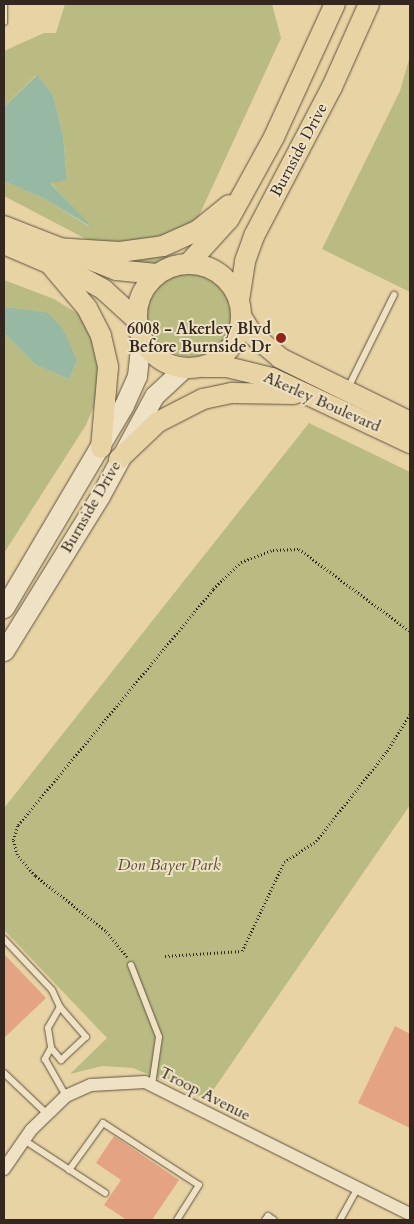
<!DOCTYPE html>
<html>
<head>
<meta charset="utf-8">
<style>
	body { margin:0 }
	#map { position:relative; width:414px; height:1224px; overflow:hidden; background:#e7d3a4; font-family:Cardo,serif }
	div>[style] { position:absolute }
	.green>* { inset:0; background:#b9bb83 }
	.round { border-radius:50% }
	.water>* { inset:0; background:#97b8a3 }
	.building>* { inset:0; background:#e4a383 }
	.path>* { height:2.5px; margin-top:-1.25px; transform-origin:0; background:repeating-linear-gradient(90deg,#332720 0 1px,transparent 0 3.5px) }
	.roads { filter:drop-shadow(0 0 1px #605241) drop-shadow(0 0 1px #605241) }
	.service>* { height:6px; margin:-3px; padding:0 3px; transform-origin:3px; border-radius:3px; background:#efe2c4 }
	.minor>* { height:12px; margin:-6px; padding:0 6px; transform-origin:6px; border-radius:6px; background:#efe2c4 }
	.secondary>* { height:19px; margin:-9.5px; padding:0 9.5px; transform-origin:9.5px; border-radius:9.5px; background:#efe2c4 }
	.primary>* { height:20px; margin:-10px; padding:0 10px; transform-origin:10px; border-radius:10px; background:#e7d3a4 }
	.primary>.ring { margin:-10px; padding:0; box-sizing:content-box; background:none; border:20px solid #e7d3a4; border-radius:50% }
	.dots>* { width:14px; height:14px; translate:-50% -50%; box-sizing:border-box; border:2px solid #efe2c4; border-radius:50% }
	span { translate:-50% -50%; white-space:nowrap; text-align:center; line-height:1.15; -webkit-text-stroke:4px #efe2c4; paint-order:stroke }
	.street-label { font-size:16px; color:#332720 }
	.poi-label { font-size:16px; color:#332720; font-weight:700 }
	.right { translate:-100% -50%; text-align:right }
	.park-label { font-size:16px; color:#544c39; font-style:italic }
	.frame { position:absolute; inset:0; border:5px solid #332720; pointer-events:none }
</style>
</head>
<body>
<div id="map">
	<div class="green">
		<i style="clip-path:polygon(65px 4px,272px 4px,281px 38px,197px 220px,153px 274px,4px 196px,4px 181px,45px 199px,90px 227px,50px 182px,67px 179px,63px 135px,53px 95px,36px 75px,4px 107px,4px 51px,44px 33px,56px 33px)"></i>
		<i style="clip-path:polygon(410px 56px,410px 292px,322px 249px,400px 91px)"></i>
		<i class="round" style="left:146px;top:267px;width:90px;height:90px"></i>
		<i style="clip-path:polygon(4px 280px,54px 299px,101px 328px,111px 365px,86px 425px,4px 553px,4px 333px,36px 365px,69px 379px,77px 361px,22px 311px,4px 307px)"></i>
		<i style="clip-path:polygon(309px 423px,410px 472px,410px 805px,207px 1099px,133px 1068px,102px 1066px,70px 1074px,107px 1038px,4px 930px,4px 808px)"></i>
	</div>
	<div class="water">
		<i style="clip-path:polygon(37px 75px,53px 95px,63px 135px,67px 180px,50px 183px,93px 228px,45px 199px,4px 181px,4px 107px)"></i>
		<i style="clip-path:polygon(4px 307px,48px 313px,63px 329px,77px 361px,69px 379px,36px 365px,4px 333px)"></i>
	</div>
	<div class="building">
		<i style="clip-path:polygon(4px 954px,46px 998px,4px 1038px)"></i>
		<i style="clip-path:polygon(395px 1026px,410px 1034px,410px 1128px,358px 1103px)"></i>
		<i style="clip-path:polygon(114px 1136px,179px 1180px,152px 1220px,127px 1220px,104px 1205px,121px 1180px,96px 1163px)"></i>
	</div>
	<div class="path">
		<i style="left:165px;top:956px;width:77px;rotate:-3.7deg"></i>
		<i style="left:242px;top:951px;width:98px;rotate:-64.7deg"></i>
		<i style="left:284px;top:862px;width:38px;rotate:-33deg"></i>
		<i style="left:316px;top:841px;width:115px;rotate:-51.7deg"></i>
		<i style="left:387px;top:751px;width:44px;rotate:-58.1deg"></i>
		<i style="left:127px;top:957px;width:34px;rotate:-130deg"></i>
		<i style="left:105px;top:931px;width:89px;rotate:-141.8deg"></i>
		<i style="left:35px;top:876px;width:28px;rotate:-131deg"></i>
		<i style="left:17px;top:855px;width:16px;rotate:-105deg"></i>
		<i style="left:13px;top:840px;width:16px;rotate:-72deg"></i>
		<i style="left:18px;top:825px;width:306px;rotate:-50.4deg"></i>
		<i style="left:213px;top:589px;width:39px;rotate:-44deg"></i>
		<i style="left:241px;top:562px;width:34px;rotate:-21deg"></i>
		<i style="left:273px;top:550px;width:26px;rotate:-2deg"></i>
		<i style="left:299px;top:549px;width:138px;rotate:36.5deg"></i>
	</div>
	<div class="roads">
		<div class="service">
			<i style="left:4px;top:22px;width:18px;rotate:-90deg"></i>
			<i style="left:348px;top:388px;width:104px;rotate:-63.7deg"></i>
			<i style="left:4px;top:939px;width:70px;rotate:46.7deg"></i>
			<i style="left:52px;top:990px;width:19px;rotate:65deg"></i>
			<i style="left:60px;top:1007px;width:24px;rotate:120deg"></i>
			<i style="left:48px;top:1028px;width:20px;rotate:81deg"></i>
			<i style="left:51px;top:1048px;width:13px;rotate:119deg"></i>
			<i style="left:45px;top:1059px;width:43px;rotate:60.4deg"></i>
			<i style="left:131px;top:965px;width:77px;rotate:68.7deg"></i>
			<i style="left:159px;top:1037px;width:49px;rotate:98.3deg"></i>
			<i style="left:51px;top:1048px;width:16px;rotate:50deg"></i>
			<i style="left:61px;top:1060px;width:34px;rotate:-43deg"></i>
			<i style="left:86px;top:1037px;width:40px;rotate:-131deg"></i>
			<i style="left:4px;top:1073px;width:58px;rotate:43.6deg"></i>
			<i style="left:24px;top:1140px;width:97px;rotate:33.2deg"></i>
			<i style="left:69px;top:1170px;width:58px;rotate:-54.1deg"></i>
			<i style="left:103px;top:1123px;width:114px;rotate:32.9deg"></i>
			<i style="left:199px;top:1185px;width:41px;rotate:122.2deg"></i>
			<i style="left:265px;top:1220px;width:5px;rotate:-53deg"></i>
			<i style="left:268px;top:1216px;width:7px;rotate:34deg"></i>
			<i style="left:340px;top:1220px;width:37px;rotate:-61deg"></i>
		</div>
		<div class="minor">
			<i style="left:4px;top:1169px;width:47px;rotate:-55.3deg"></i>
			<i style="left:31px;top:1130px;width:49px;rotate:-44.2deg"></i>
			<i style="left:66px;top:1096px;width:27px;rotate:-24deg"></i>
			<i style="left:91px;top:1085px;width:54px;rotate:-3.2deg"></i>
			<i style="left:145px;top:1082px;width:296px;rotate:26.5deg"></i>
		</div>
		<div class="secondary">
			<i style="left:4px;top:608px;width:236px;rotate:-59.4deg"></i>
			<i style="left:124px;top:405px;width:32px;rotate:-66deg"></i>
			<i style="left:137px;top:376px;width:39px;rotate:-84deg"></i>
			<i style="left:4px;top:651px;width:182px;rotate:-58.2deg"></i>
			<i style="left:100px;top:496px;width:114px;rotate:-61.6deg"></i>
			<i style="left:154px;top:396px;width:41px;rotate:-43deg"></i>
		</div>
		<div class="primary">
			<i style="left:4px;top:226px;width:120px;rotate:21.4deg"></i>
			<i style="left:116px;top:270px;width:41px;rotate:5.6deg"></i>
			<i style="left:4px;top:244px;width:84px;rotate:23.2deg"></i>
			<i style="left:81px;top:277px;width:26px;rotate:29deg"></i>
			<i style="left:104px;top:290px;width:45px;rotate:42.3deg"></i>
			<i style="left:54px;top:248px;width:66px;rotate:3.5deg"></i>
			<i style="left:120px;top:252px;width:43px;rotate:-7.9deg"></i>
			<i style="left:163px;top:246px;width:37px;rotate:-24deg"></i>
			<i style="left:197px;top:231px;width:41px;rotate:-39.1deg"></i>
			<i style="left:50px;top:264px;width:57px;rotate:49.9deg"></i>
			<i style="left:87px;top:308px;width:31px;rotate:63deg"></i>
			<i style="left:101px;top:336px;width:32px;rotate:77deg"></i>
			<i style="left:108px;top:367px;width:81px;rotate:94.9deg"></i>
			<i style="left:188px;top:264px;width:61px;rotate:-47.7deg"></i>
			<i style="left:229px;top:219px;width:94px;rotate:-61.2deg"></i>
			<i style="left:274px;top:137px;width:146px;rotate:-65.4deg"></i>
			<i class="ring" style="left:137px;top:264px;width:84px;height:84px"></i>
			<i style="left:239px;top:300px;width:39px;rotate:-81deg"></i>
			<i style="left:245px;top:261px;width:27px;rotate:-70deg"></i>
			<i style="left:254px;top:236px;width:168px;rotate:-62.4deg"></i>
			<i style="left:332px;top:87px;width:91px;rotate:-66deg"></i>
			<i style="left:241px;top:316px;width:22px;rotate:58deg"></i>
			<i style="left:253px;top:335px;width:35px;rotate:40deg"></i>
			<i style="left:280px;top:358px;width:145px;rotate:26.2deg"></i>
			<i style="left:203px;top:367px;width:24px"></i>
			<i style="left:227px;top:367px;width:46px;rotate:13.7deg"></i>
			<i style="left:272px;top:378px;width:153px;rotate:25.2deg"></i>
			<i style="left:119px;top:459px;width:54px;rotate:-43.5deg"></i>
			<i style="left:158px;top:422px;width:51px;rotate:-27.1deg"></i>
			<i style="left:203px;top:399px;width:30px;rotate:-12deg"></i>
			<i style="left:232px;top:393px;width:62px;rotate:0.9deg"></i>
		</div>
	</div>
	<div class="dots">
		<i style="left:281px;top:338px;background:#8f2418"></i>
	</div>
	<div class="street-label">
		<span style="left:299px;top:150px;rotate:-62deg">Burnside Drive</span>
		<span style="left:322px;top:402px;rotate:24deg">Akerley Boulevard</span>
		<span style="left:91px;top:507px;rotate:-60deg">Burnside Drive</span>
		<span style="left:205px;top:1094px;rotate:27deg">Troop Avenue</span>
	</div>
	<div class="poi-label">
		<span class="right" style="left:271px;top:338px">6008 - Akerley Blvd<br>Before Burnside Dr</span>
	</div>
	<div class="park-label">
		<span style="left:169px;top:865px">Don Bayer Park</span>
	</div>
	<div class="frame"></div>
</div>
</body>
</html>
